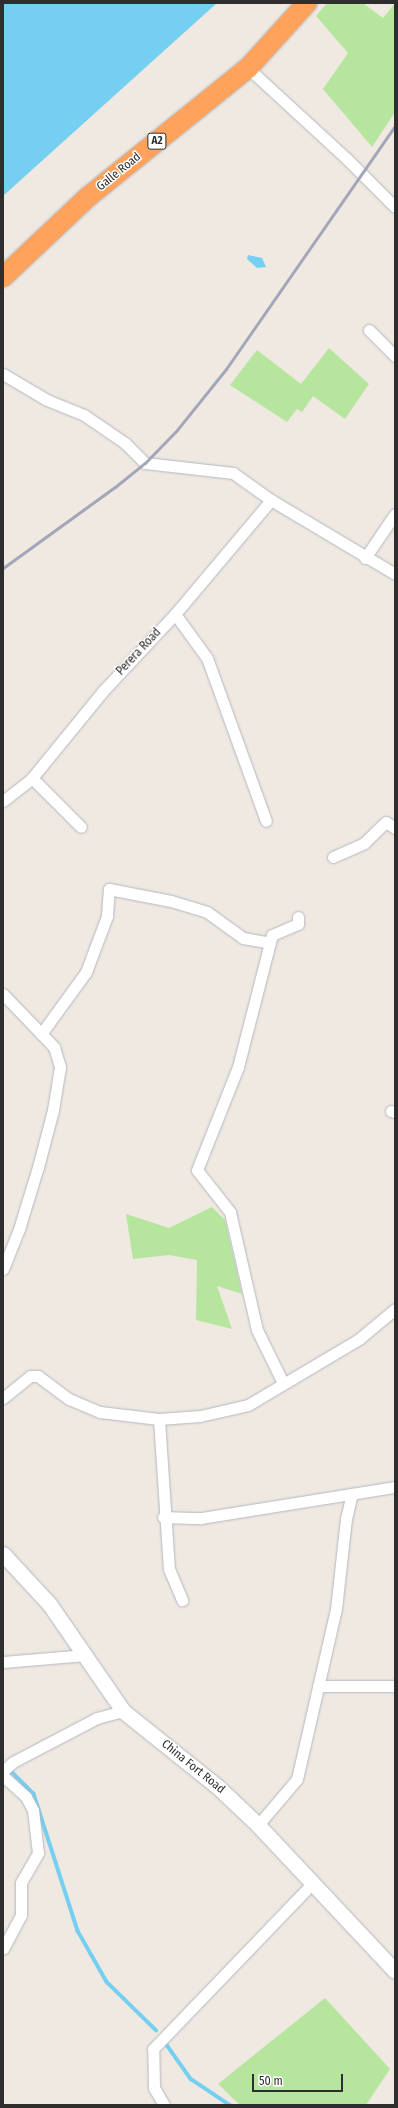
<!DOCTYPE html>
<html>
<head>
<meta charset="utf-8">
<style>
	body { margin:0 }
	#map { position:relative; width:398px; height:2108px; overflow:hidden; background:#efe9e1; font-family:"Fira Sans Condensed",sans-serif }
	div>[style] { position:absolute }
	.green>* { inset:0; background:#b6e59e }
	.water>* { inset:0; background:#75cff0 }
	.stream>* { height:3.5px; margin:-1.75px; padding:0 1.75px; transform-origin:1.75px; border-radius:1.75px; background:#75cff0 }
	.roads { filter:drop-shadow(0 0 1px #b4b7c1) drop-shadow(0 0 1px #b4b7c1) }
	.street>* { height:11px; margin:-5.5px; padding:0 5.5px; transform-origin:5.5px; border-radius:5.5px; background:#fff }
	.secondary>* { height:15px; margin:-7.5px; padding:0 7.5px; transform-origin:7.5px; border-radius:7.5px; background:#fff }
	.highway>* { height:20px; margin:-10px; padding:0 10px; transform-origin:10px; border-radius:10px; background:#ffa35c }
	.rail>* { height:3px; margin:-1.5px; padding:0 1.5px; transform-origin:1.5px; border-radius:1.5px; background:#a3a6b8 }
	span { translate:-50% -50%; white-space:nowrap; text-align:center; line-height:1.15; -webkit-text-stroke:3px #fff; paint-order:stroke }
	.shield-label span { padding:1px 3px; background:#fff; border:1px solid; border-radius:3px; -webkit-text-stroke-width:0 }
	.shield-label { font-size:11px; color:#2e2e2e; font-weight:700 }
	.street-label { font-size:12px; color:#2e2e2e }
	.frame { position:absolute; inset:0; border:4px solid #2e2e2e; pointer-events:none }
	.scale { position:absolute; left:252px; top:2074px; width:91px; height:18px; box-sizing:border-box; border:2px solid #2e2e2e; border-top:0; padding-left:5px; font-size:12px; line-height:14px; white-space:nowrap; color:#2e2e2e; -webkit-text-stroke:3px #fff; paint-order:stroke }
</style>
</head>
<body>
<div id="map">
	<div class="green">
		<i style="clip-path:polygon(327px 3px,364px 4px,383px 18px,395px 3px,395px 112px,372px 147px,323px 89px,348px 53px,316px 16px)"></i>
		<i style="clip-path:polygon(329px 348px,369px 384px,345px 419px,313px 396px,302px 412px,297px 409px,287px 422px,230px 385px,257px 350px,301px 384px)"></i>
		<i style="clip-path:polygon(212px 1207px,225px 1220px,242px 1294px,217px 1286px,232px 1329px,196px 1320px,197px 1260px,169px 1255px,133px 1259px,126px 1214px,169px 1228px)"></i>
		<i style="clip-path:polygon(325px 1998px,390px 2069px,366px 2105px,240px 2105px,218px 2084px)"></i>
	</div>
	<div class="water">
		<i style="clip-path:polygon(3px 3px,217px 3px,3px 196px)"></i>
		<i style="clip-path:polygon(248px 255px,262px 258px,266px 267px,257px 268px,247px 259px)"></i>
	</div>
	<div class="stream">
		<i style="left:12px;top:1772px;width:31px;rotate:45deg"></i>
		<i style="left:34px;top:1794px;width:144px;rotate:72.2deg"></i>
		<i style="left:78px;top:1931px;width:59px;rotate:60.4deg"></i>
		<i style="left:107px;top:1982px;width:69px;rotate:44.4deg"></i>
		<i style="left:167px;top:2045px;width:42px;rotate:54.8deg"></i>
		<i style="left:191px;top:2079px;width:47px;rotate:33.7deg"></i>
	</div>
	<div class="roads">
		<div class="street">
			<i style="left:248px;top:68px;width:133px;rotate:42.6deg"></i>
			<i style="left:346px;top:158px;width:69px;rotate:45deg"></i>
			<i style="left:369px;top:330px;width:37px;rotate:45deg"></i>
			<i style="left:3px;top:374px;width:51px;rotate:30.6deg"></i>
			<i style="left:47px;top:400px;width:40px;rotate:22deg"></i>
			<i style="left:84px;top:415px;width:50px;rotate:34.3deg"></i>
			<i style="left:125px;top:443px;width:28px;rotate:45deg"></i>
			<i style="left:145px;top:463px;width:89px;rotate:6.5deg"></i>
			<i style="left:233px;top:473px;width:47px;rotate:35.4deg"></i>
			<i style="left:271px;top:500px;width:144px;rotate:30.8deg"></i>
			<i style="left:365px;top:558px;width:53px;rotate:-55.7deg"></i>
			<i style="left:175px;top:614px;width:54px;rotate:54deg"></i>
			<i style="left:207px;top:658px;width:173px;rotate:70.1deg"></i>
			<i style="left:32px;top:778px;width:69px;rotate:45deg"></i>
			<i style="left:3px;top:801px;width:37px;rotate:-38deg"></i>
			<i style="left:32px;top:778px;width:112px;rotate:-50.8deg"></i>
			<i style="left:103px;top:691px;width:105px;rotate:-46.9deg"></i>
			<i style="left:175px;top:614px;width:149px;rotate:-49.9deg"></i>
			<i style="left:333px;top:857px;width:34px;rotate:-24deg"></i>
			<i style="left:364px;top:843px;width:30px;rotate:-44deg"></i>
			<i style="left:386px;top:822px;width:11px;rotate:34deg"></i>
			<i style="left:3px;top:994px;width:74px;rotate:46.1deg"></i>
			<i style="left:54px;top:1047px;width:21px;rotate:73deg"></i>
			<i style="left:60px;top:1067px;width:44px;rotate:99.2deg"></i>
			<i style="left:53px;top:1110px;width:59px;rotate:104.7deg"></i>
			<i style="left:38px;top:1167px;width:65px;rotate:107deg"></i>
			<i style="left:19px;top:1229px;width:43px;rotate:111.8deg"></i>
			<i style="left:41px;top:1034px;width:77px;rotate:-54deg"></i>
			<i style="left:86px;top:972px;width:60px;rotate:-69.4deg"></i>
			<i style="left:107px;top:916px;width:27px;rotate:-86deg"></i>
			<i style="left:109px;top:889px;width:63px;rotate:11deg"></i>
			<i style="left:171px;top:901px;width:38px;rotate:17deg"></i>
			<i style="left:207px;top:912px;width:44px;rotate:35.8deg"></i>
			<i style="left:243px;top:938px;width:27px;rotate:10deg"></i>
			<i style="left:391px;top:1111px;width:4px;rotate:14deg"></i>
			<i style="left:283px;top:1383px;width:59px;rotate:-116.1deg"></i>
			<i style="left:257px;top:1330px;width:121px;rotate:-102.9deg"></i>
			<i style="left:230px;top:1212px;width:53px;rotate:-128.2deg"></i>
			<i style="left:197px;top:1170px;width:111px;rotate:-68.3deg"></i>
			<i style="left:238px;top:1067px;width:136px;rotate:-75.6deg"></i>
			<i style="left:272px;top:935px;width:28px;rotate:-23deg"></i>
			<i style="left:298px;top:924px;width:7px;rotate:-90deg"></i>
			<i style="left:3px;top:1398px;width:35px;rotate:-39deg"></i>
			<i style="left:30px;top:1376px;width:8px"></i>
			<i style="left:38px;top:1376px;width:39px;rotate:37deg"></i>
			<i style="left:69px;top:1399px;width:34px;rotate:23deg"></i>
			<i style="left:100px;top:1412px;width:59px;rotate:6.8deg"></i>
			<i style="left:159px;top:1419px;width:41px;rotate:-4.2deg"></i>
			<i style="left:200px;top:1416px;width:49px;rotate:-12.9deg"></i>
			<i style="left:248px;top:1405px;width:129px;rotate:-30.7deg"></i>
			<i style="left:359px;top:1339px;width:47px;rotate:-39.8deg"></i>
			<i style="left:159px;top:1419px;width:150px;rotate:86.2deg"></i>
			<i style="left:169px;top:1569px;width:34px;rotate:67deg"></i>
			<i style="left:163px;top:1517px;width:38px;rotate:2deg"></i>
			<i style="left:201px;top:1518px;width:196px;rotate:-9.1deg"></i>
			<i style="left:3px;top:1662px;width:83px;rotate:-4.8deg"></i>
			<i style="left:318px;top:1686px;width:77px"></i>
			<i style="left:3px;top:1771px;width:13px;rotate:-42deg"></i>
			<i style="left:13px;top:1762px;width:95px;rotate:-27.6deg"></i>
			<i style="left:97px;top:1718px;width:27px;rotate:-15deg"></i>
			<i style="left:3px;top:1776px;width:31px;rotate:42deg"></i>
			<i style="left:26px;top:1797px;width:15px;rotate:62deg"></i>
			<i style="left:33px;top:1810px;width:43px;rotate:83.4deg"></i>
			<i style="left:38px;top:1853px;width:34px;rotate:120deg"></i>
			<i style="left:21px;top:1883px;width:32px;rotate:90deg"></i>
			<i style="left:21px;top:1915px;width:38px;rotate:118deg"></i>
			<i style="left:258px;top:1825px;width:60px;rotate:-49.7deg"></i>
			<i style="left:297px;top:1779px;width:174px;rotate:-77.1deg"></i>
			<i style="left:336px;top:1609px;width:91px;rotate:-83.7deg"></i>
			<i style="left:346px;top:1519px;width:26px;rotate:-77deg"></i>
			<i style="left:164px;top:2105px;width:20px;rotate:-120deg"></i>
			<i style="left:154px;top:2088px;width:39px;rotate:-91deg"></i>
			<i style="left:153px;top:2049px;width:231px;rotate:-46.1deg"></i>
		</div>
		<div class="secondary">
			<i style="left:3px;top:1554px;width:69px;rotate:47.3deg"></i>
			<i style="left:50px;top:1605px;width:129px;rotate:55.4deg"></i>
			<i style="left:123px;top:1711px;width:123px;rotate:38.7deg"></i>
			<i style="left:219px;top:1788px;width:54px;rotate:43.5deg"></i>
			<i style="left:258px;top:1825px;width:200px;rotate:46.8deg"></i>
		</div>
		<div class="highway">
			<i style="left:3px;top:277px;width:117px;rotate:-43.3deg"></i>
			<i style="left:88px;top:197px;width:206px;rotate:-38.9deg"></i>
			<i style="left:248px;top:68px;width:88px;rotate:-47.8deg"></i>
		</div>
	</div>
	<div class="rail">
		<i style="left:3px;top:568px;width:138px;rotate:-35.9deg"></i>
		<i style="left:115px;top:487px;width:38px;rotate:-39deg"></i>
		<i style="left:145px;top:463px;width:46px;rotate:-45.9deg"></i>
		<i style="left:177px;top:430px;width:78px;rotate:-51.2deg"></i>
		<i style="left:226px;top:369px;width:296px;rotate:-55.2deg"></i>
	</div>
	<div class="shield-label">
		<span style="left:157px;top:141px">A2</span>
	</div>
	<div class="street-label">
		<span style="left:119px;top:172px;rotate:-39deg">Galle Road</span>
		<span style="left:139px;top:652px;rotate:-47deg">Perera Road</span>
		<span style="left:193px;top:1767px;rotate:39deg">China Fort Road</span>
	</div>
	<div class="frame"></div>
	<div class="scale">50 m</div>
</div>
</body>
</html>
